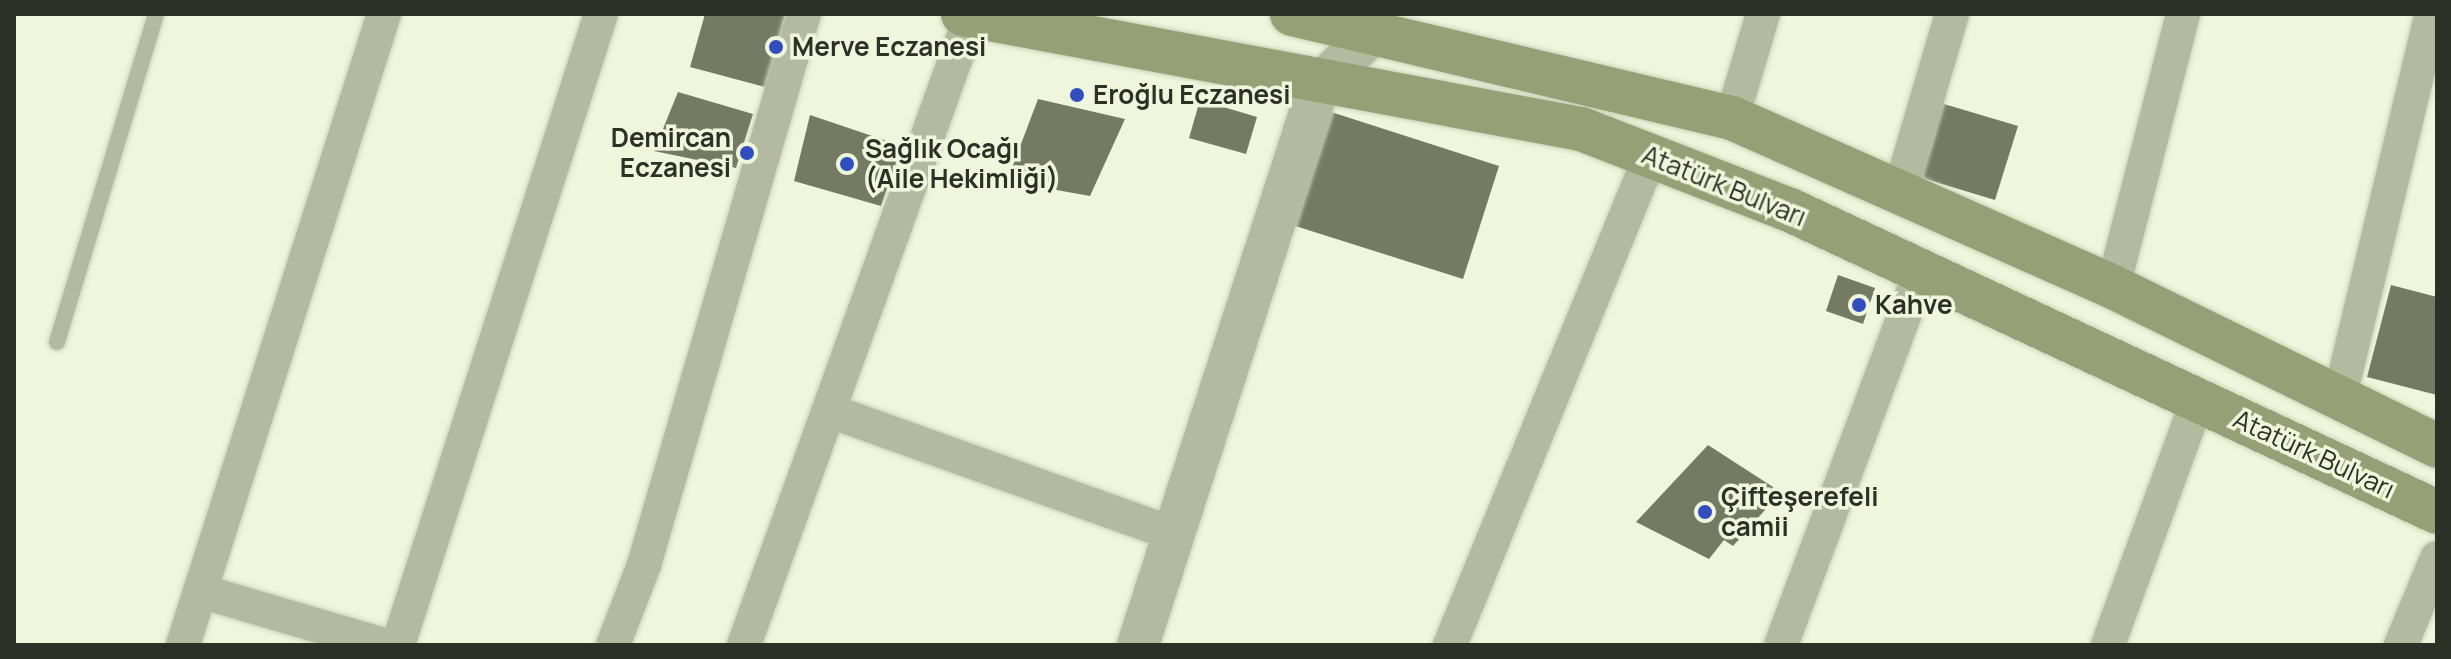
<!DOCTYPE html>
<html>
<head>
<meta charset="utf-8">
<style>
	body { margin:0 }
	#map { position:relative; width:2451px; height:659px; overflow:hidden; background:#eff6dc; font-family:Manrope,sans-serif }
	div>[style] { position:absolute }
	.building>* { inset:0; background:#757a63 }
	.roads { filter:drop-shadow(0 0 2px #ccd2bb) drop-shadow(0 0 2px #ccd2bb) }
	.service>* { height:16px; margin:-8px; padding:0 8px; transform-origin:8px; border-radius:8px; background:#b4ba9f }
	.minor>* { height:34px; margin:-17px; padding:0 17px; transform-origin:17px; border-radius:17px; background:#b4ba9f }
	.tertiary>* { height:42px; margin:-21px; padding:0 21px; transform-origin:21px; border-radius:21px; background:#b4ba9f }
	.secondary>* { height:44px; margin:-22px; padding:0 22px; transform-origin:22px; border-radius:22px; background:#969f76 }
	.dots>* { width:22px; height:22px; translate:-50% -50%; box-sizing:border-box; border:4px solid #eff6dc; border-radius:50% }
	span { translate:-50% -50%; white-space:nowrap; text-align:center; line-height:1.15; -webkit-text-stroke:7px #eff6dc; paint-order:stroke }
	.poi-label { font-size:26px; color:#2d3026; font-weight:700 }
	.left { translate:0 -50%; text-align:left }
	.right { translate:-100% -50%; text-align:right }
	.street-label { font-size:26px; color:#2d3026 }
	.frame { position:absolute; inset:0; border:16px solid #2d3026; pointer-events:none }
</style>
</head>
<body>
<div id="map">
	<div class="building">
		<i style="clip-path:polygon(705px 14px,785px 16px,765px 87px,690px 67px)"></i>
		<i style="clip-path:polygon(678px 92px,753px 114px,736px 168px,654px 151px)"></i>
		<i style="clip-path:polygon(1038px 99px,1125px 119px,1090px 196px,1007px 181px)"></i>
		<i style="clip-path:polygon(1200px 100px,1257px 117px,1246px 154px,1189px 138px)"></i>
		<i style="clip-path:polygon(1934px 101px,2018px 126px,1995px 200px,1912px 175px)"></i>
		<i style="clip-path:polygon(1325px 110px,1499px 166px,1463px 279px,1289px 224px)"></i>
		<i style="clip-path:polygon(810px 115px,902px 146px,881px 206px,794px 181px)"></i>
		<i style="clip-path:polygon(1838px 275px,1875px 288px,1863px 324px,1826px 311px)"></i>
		<i style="clip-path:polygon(2391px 285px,2437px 297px,2437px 395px,2367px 377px)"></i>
		<i style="clip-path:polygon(1708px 445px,1773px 487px,1773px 501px,1733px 546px,1724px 540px,1709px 559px,1636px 522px)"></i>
	</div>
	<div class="roads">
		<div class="service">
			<i style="left:57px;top:342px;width:343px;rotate:-73.2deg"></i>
		</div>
		<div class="minor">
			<i style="left:1732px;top:118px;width:109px;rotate:-73.4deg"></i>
			<i style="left:1899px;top:194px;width:188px;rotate:-73.6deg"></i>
			<i style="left:2113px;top:287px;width:282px;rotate:-75.6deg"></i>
			<i style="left:2339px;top:400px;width:397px;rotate:-76.5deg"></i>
			<i style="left:830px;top:411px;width:365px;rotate:19.7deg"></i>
			<i style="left:200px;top:591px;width:191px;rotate:16.4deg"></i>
			<i style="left:183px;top:645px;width:662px;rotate:-72.33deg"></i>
			<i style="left:398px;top:645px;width:663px;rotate:-72.17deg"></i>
			<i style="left:613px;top:645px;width:86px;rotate:-68.8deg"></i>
			<i style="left:644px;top:565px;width:574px;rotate:-73.81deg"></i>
			<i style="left:744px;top:645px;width:669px;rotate:-70.16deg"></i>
			<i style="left:1450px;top:645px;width:527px;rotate:-67.71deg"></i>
			<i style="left:1781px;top:645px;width:396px;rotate:-69.5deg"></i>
			<i style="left:2108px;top:645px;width:262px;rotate:-69.9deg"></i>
			<i style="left:2401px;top:645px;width:94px;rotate:-67.5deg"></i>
		</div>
		<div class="tertiary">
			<i style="left:1138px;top:645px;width:589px;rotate:-72.09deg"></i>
			<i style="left:1319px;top:85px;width:78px;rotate:-44deg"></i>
		</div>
		<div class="secondary">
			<i style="left:963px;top:14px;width:629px;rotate:10.54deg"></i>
			<i style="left:1581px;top:129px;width:224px;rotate:21.2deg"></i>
			<i style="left:1790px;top:210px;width:714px;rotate:25.02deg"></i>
			<i style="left:1292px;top:14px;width:452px;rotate:13.3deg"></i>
			<i style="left:1732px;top:118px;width:417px;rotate:23.9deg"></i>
			<i style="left:2113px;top:287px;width:361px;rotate:26.1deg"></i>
		</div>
	</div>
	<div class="dots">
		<i style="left:776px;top:47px;background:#324dbe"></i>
		<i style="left:1077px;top:95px;background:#324dbe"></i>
		<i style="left:747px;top:153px;background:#324dbe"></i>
		<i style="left:847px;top:164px;background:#324dbe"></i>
		<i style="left:1859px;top:305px;background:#324dbe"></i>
		<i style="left:1705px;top:512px;background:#324dbe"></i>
	</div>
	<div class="poi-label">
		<span class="left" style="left:792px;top:47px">Merve Eczanesi</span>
		<span class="left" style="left:1093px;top:95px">Eroğlu Eczanesi</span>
		<span class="right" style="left:731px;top:153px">Demircan<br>Eczanesi</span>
		<span class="left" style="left:865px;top:164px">Sağlık Ocağı<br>(Aile Hekimliği)</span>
		<span class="left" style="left:1875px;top:305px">Kahve</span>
		<span class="left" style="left:1721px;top:512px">Çifteşerefeli<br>camii</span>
	</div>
	<div class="street-label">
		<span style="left:1724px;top:186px;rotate:22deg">Atatürk Bulvarı</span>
		<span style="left:2314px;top:454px;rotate:25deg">Atatürk Bulvarı</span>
	</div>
	<div class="frame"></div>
</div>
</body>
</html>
